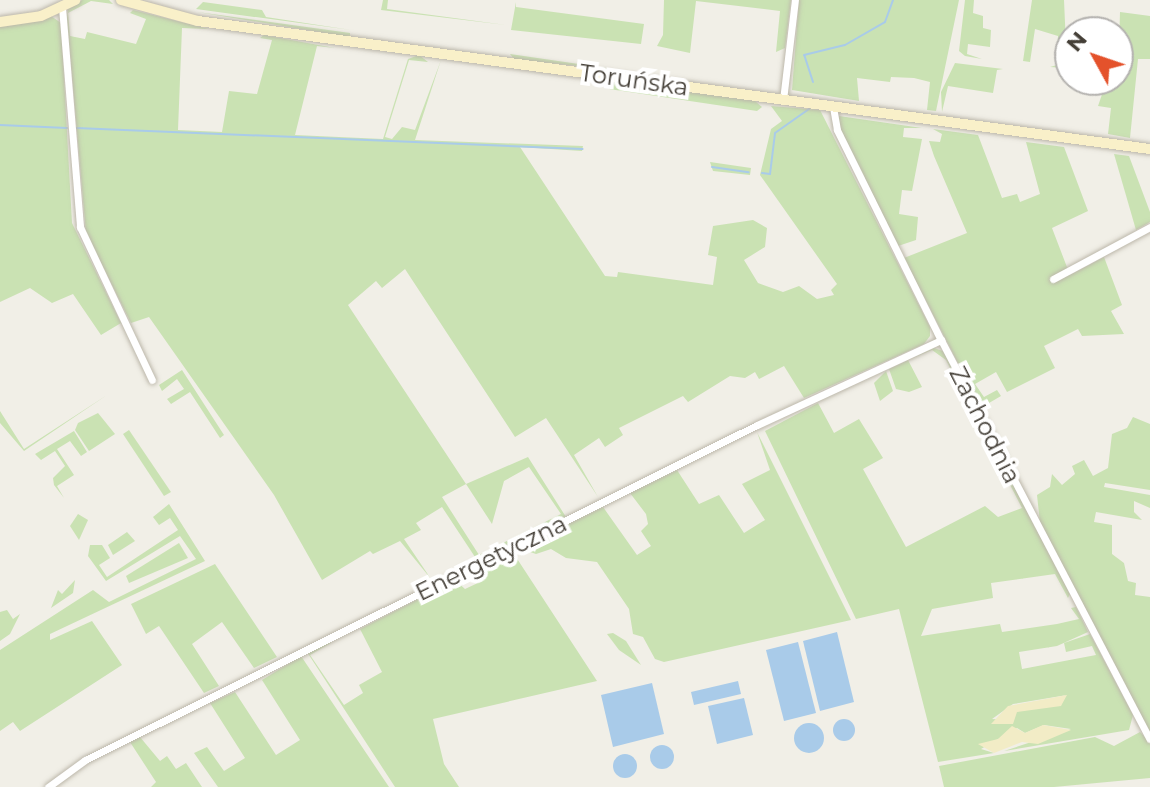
<!DOCTYPE html>
<html>
<head>
<meta charset="utf-8">
<style>
	body { margin:0 }
	#map { position:relative; width:1150px; height:787px; overflow:hidden; background:#f1efe7; font-family:Montserrat,sans-serif }
	div>[style] { position:absolute }
	.green>* { inset:0; background:#cae2b3 }
	.sand>* { inset:0; background:#f2ecc6 }
	.water>* { inset:0; background:#a9cbe9 }
	.round { border-radius:50% }
	.stream>* { height:2px; margin:-1px; padding:0 1px; transform-origin:1px; border-radius:1px; background:#a9cbe9 }
	.roads { filter:drop-shadow(0 0 2px #bcb7aa) drop-shadow(0 0 2px #bcb7aa) }
	.street>* { height:7px; margin:-3.5px; padding:0 3.5px; transform-origin:3.5px; border-radius:3.5px; background:#fff }
	.secondary>* { height:10px; margin:-5px; padding:0 5px; transform-origin:5px; border-radius:5px; background:#f9f0c9 }
	span { translate:-50% -50%; white-space:nowrap; text-align:center; line-height:1.15; -webkit-text-stroke:8px #fff; paint-order:stroke }
	.street-label { font-size:24px; color:#443f37 }
	.north { position:absolute; left:1054px; top:16px; width:80px; height:80px; box-sizing:border-box; background:#fff; border:2px solid #b4b2af; border-radius:50%; rotate:310deg; font-size:22px; font-weight:700; line-height:32px; text-align:center; color:#443f37 }
	.north::after { content:''; display:block; margin:auto; width:28px; height:36px; background:#e4522b; clip-path:polygon(50% 0,100% 100%,50% 72%,0 100%) }
</style>
</head>
<body>
<div id="map">
	<div class="green">
		<i style="clip-path:polygon(evenodd,82px 0,109px 0,113px 4px,91px 1px,68px 13px,70px 36px,85px 39px,87px 32px,136px 44px,146px 19px,130px 13px,133px 10px,209px 29px,182px 28px,178px 130px,222px 132px,229px 91px,257px 94px,272px 40px,260px 38px,264px 35px,335px 48px,317px 46px,295px 135px,383px 139px,408px 59px,419px 55px,428px 62px,409px 60px,385px 137px,392px 139px,402px 127px,415px 130px,441px 60px,415px 140px,583px 146px,582px 151px,520px 147px,605px 276px,617px 277px,618px 272px,713px 285px,717px 257px,708px 255px,713px 226px,753px 220px,767px 228px,765px 247px,744px 260px,758px 283px,783px 292px,799px 286px,817px 299px,834px 295px,831px 290px,837px 284px,760px 175px,771px 129px,782px 121px,771px 106px,820px 110px,930px 327px,930px 336px,924px 344px,804px 398px,784px 366px,759px 379px,755px 372px,745px 378px,730px 376px,688px 402px,683px 396px,619px 428px,623px 435px,605px 447px,599px 438px,574px 455px,598px 497px,546px 418px,515px 437px,405px 269px,382px 288px,376px 281px,348px 305px,466px 484px,528px 457px,566px 517px,481px 558px,475px 557px,442px 507px,416px 523px,421px 530px,404px 539px,431px 579px,400px 541px,373px 554px,370px 551px,322px 580px,274px 495px,149px 317px,131px 323px,86px 233px,67px 19px,68px 9px,82px 0,529px 467px,561px 514px,479px 555px,442px 497px,466px 484px,492px 524px,504px 481px,529px 467px)"></i>
		<i style="clip-path:polygon(383px 0,388px 0,387px 9px,506px 25px,381px 10px)"></i>
		<i style="clip-path:polygon(664px 0,791px 0,785px 48px,776px 52px,780px 11px,696px 1px,690px 53px,657px 46px,663px 35px)"></i>
		<i style="clip-path:polygon(799px 0,959px 0,936px 111px,927px 110px,930px 82px,914px 78px,891px 77px,890px 82px,857px 78px,859px 101px,792px 90px)"></i>
		<i style="clip-path:polygon(965px 0,974px 0,973px 13px,983px 16px,983px 28px,991px 30px,990px 47px,968px 44px,967px 54px,982px 59px,965px 56px,959px 51px)"></i>
		<i style="clip-path:polygon(1032px 0,1064px 0,1067px 68px,1050px 67px,1057px 65px,1058px 36px,1035px 29px,1030px 62px,1023px 61px)"></i>
		<i style="clip-path:polygon(203px 2px,262px 10px,266px 17px,351px 30px,196px 9px)"></i>
		<i style="clip-path:polygon(516px 2px,516px 7px,644px 24px,641px 44px,511px 30px)"></i>
		<i style="clip-path:polygon(197px 12px,350px 33px,350px 37px)"></i>
		<i style="clip-path:polygon(1120px 12px,1150px 16px,1150px 59px,1138px 59px,1130px 138px,1108px 134px,1111px 108px,1098px 106px,1107px 80px,1118px 80px)"></i>
		<i style="clip-path:polygon(51px 16px,61px 23px,72px 223px,121px 323px,101px 335px,73px 294px,52px 303px,30px 288px,0 302px,0 26px)"></i>
		<i style="clip-path:polygon(510px 54px,640px 73px,514px 59px)"></i>
		<i style="clip-path:polygon(955px 63px,1003px 69px,997px 70px,993px 93px,948px 86px,942px 112px,941px 92px)"></i>
		<i style="clip-path:polygon(614px 82px,755px 101px,762px 107px,757px 111px,609px 89px)"></i>
		<i style="clip-path:polygon(839px 116px,922px 128px,904px 128px,903px 137px,922px 139px,912px 191px,902px 190px,899px 214px,918px 217px,916px 240px,898px 246px,838px 126px)"></i>
		<i style="clip-path:polygon(933px 129px,978px 135px,1002px 198px,1017px 194px,1020px 202px,1040px 194px,1026px 142px,1064px 147px,1088px 211px,1052px 228px,1070px 275px,1104px 257px,1122px 305px,1111px 311px,1124px 334px,1082px 336px,1078px 329px,1044px 346px,1055px 368px,1007px 392px,996px 372px,975px 384px,984px 397px,997px 390px,1001px 396px,989px 403px,977px 400px,904px 258px,967px 233px,934px 156px,929px 141px,940px 142px,942px 134px)"></i>
		<i style="clip-path:polygon(1114px 154px,1129px 156px,1150px 212px,1150px 222px,1136px 230px)"></i>
		<i style="clip-path:polygon(710px 162px,751px 168px,750px 175px,713px 171px)"></i>
		<i style="clip-path:polygon(evenodd,934px 348px,943px 351px,1070px 594px,1068px 598px,1055px 574px,991px 583px,993px 598px,932px 609px,921px 636px,1000px 624px,1002px 632px,1057px 624px,1079px 619px,1071px 608px,1076px 607px,1088px 632px,1057px 646px,1019px 652px,1022px 669px,1096px 655px,1092px 646px,1066px 652px,1064px 643px,1090px 634px,1133px 715px,1129px 730px,1004px 751px,1071px 729px,1044px 725px,1025px 733px,1017px 728px,981px 749px,994px 753px,938px 762px,899px 609px,856px 619px,765px 431px,818px 403px,834px 433px,859px 419px,883px 458px,863px 469px,906px 547px,985px 506px,998px 517px,1022px 508px,946px 360px,932px 350px,908px 360px,922px 387px,909px 392px,896px 389px,889px 369px,934px 348px,1067px 695px,1016px 712px,1007px 720px,992px 719px,1013px 704px,1067px 695px)"></i>
		<i style="clip-path:polygon(182px 370px,224px 435px,220px 438px,190px 392px,171px 404px,167px 399px,184px 389px,177px 379px,162px 391px,159px 385px)"></i>
		<i style="clip-path:polygon(886px 371px,893px 391px,880px 401px,874px 383px)"></i>
		<i style="clip-path:polygon(107px 395px,24px 451px,0 423px,0 411px,24px 449px)"></i>
		<i style="clip-path:polygon(98px 413px,115px 434px,89px 451px,75px 430px,78px 423px)"></i>
		<i style="clip-path:polygon(1133px 417px,1150px 424px,1150px 490px,1105px 483px,1104px 487px,1150px 495px,1150px 508px,1134px 501px,1134px 512px,1142px 520px,1096px 512px,1094px 522px,1112px 525px,1112px 554px,1124px 563px,1128px 581px,1136px 583px,1135px 595px,1150px 597px,1150px 736px,1040px 523px,1037px 495px,1050px 487px,1052px 474px,1062px 485px,1075px 474px,1072px 466px,1084px 460px,1093px 476px,1108px 468px,1112px 434px,1127px 428px)"></i>
		<i style="clip-path:polygon(129px 430px,171px 492px,164px 496px,123px 434px)"></i>
		<i style="clip-path:polygon(74px 431px,87px 452px,81px 456px,70px 441px,57px 449px,74px 475px,57px 486px,64px 498px,54px 485px,53px 478px,65px 466px,55px 451px,41px 460px,35px 454px)"></i>
		<i style="clip-path:polygon(757px 432px,851px 620px,664px 662px,655px 659px,643px 637px,633px 634px,629px 609px,597px 562px,566px 558px,551px 549px,536px 554px,519px 548px,603px 507px,637px 555px,651px 546px,641px 531px,648px 524px,646px 514px,630px 493px,677px 470px,699px 504px,719px 495px,744px 533px,765px 520px,742px 484px,770px 470px)"></i>
		<i style="clip-path:polygon(169px 504px,205px 561px,50px 634px,50px 640px,92px 621px,122px 665px,20px 731px,13px 722px,0 731px,0 650px,93px 590px,109px 602px,196px 559px,180px 536px,106px 581px,88px 556px,90px 545px,102px 545px,110px 558px,99px 565px,107px 577px,178px 530px,170px 518px,159px 525px,153px 517px)"></i>
		<i style="clip-path:polygon(78px 514px,88px 520px,79px 540px,70px 526px)"></i>
		<i style="clip-path:polygon(127px 532px,135px 541px,113px 555px,108px 545px)"></i>
		<i style="clip-path:polygon(179px 543px,188px 558px,129px 583px,126px 576px)"></i>
		<i style="clip-path:polygon(512px 551px,597px 681px,433px 719px,444px 764px,459px 787px,395px 787px,307px 652px,329px 641px,331px 643px,310px 655px,344px 705px,363px 693px,359px 685px,382px 672px,360px 629px,455px 580px,465px 589px,480px 582px,473px 569px)"></i>
		<i style="clip-path:polygon(215px 564px,277px 657px,254px 668px,222px 622px,192px 644px,219px 686px,204px 693px,159px 626px,146px 634px,131px 604px)"></i>
		<i style="clip-path:polygon(75px 580px,73px 593px,51px 608px,58px 590px,62px 594px)"></i>
		<i style="clip-path:polygon(7px 610px,13px 619px,20px 614px,10px 634px,0 641px,0 612px)"></i>
		<i style="clip-path:polygon(613px 633px,626px 641px,641px 665px,619px 650px,607px 634px)"></i>
		<i style="clip-path:polygon(301px 656px,389px 787px,218px 787px,194px 753px,207px 747px,224px 771px,245px 758px,210px 703px,235px 692px,276px 755px,300px 740px,262px 680px)"></i>
		<i style="clip-path:polygon(1140px 732px,1150px 742px,1150px 778px,1054px 787px,944px 787px,939px 766px,1095px 737px,1114px 746px)"></i>
		<i style="clip-path:polygon(140px 737px,160px 761px,167px 756px,176px 769px,186px 763px,202px 787px,151px 787px,156px 782px,130px 742px)"></i>
	</div>
	<div class="sand">
		<i style="clip-path:polygon(1067px 695px,1061px 706px,1017px 712px,1013px 724px,991px 724px,1008px 706px)"></i>
		<i style="clip-path:polygon(1043px 725px,1071px 730px,1038px 744px,1022px 742px,994px 753px,978px 744px,998px 739px,1012px 726px,1025px 733px)"></i>
	</div>
	<div class="water">
		<i style="clip-path:polygon(837px 632px,854px 702px,820px 711px,803px 641px)"></i>
		<i style="clip-path:polygon(798px 642px,816px 713px,784px 721px,766px 650px)"></i>
		<i style="clip-path:polygon(738px 681px,741px 694px,694px 705px,691px 692px)"></i>
		<i style="clip-path:polygon(652px 683px,664px 734px,613px 747px,601px 695px)"></i>
		<i style="clip-path:polygon(744px 698px,753px 735px,717px 744px,708px 706px)"></i>
		<i class="round" style="left:833px;top:719px;width:22px;height:22px"></i>
		<i class="round" style="left:794px;top:723px;width:30px;height:30px"></i>
		<i class="round" style="left:650px;top:745px;width:24px;height:24px"></i>
		<i class="round" style="left:613px;top:754px;width:24px;height:24px"></i>
	</div>
	<div class="stream">
		<i style="left:813px;top:82px;width:28px;rotate:-108deg"></i>
		<i style="left:804px;top:55px;width:42px;rotate:-13.7deg"></i>
		<i style="left:845px;top:45px;width:46px;rotate:-29.9deg"></i>
		<i style="left:885px;top:22px;width:23px;rotate:-70deg"></i>
		<i style="left:0;top:125px;width:67px;rotate:2.6deg"></i>
		<i style="left:76px;top:128px;width:507px;rotate:2.37deg"></i>
		<i style="left:712px;top:167px;width:37px;rotate:8deg"></i>
		<i style="left:762px;top:173px;width:8px;rotate:7deg"></i>
		<i style="left:770px;top:174px;width:41px;rotate:-83deg"></i>
		<i style="left:775px;top:133px;width:42px;rotate:-35.2deg"></i>
	</div>
	<div class="roads">
		<div class="street">
			<i style="left:62px;top:7px;width:221px;rotate:85.3deg"></i>
			<i style="left:80px;top:227px;width:169px;rotate:64.8deg"></i>
			<i style="left:783px;top:100px;width:101px;rotate:-83.2deg"></i>
			<i style="left:833px;top:107px;width:23px;rotate:80deg"></i>
			<i style="left:837px;top:130px;width:234px;rotate:63.7deg"></i>
			<i style="left:941px;top:340px;width:450px;rotate:62.4deg"></i>
			<i style="left:1053px;top:279px;width:110px;rotate:-28.2deg"></i>
			<i style="left:48px;top:787px;width:46px;rotate:-36.1deg"></i>
			<i style="left:85px;top:760px;width:751px;rotate:-26.5deg"></i>
			<i style="left:757px;top:425px;width:203px;rotate:-24.8deg"></i>
		</div>
		<div class="secondary">
			<i style="left:121px;top:0;width:80px;rotate:15.3deg"></i>
			<i style="left:198px;top:21px;width:961px;rotate:7.66deg"></i>
			<i style="left:0;top:22px;width:41px;rotate:-8.3deg"></i>
			<i style="left:41px;top:16px;width:38px;rotate:-25deg"></i>
		</div>
	</div>
	<div class="street-label">
		<span style="left:634px;top:80px;rotate:8deg">Toruńska</span>
		<span style="left:985px;top:425px;rotate:63deg">Zachodnia</span>
		<span style="left:491px;top:558px;rotate:-26deg">Energetyczna</span>
	</div>
	<div class="north">N</div>
</div>
</body>
</html>
